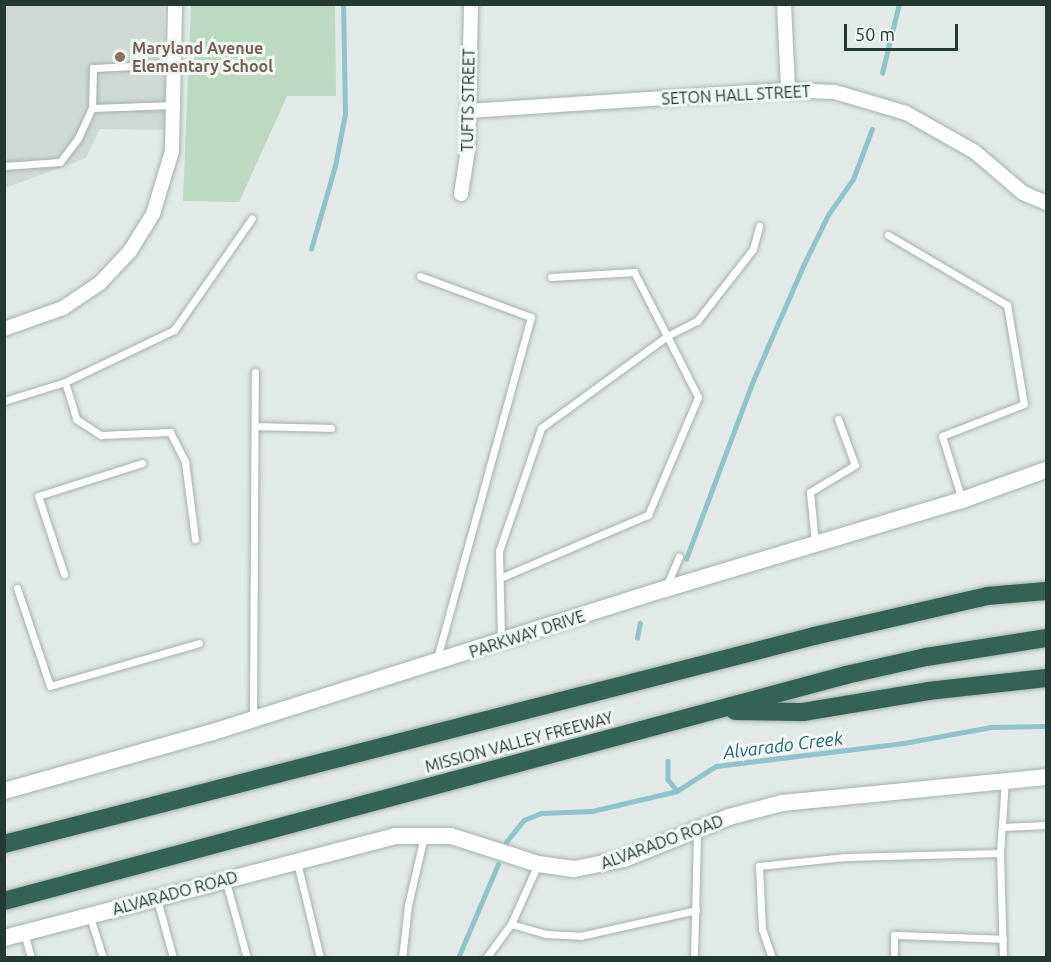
<!DOCTYPE html>
<html>
<head>
<meta charset="utf-8">
<style>
	body { margin:0 }
	#map { position:relative; width:1051px; height:962px; overflow:hidden; background:#e1eae6; font-family:Ubuntu,sans-serif }
	div>[style] { position:absolute }
	.built>* { inset:0; background:#d0dad5 }
	.green>* { inset:0; background:#bcd9c2 }
	.stream>* { height:4.5px; margin:-2.25px; padding:0 2.25px; transform-origin:2.25px; border-radius:2.25px; background:#8ec4ca }
	.roads { filter:drop-shadow(0 0 2px #a4b1ac) drop-shadow(0 0 2px #a4b1ac) }
	.service>* { height:7px; margin:-3.5px; padding:0 3.5px; transform-origin:3.5px; border-radius:3.5px; background:#fff }
	.minor>* { height:14px; margin:-7px; padding:0 7px; transform-origin:7px; border-radius:7px; background:#fff }
	.tertiary>* { height:16px; margin:-8px; padding:0 8px; transform-origin:8px; border-radius:8px; background:#fff }
	.motorway>* { height:18px; margin:-9px; padding:0 9px; transform-origin:9px; border-radius:9px; background:#326356 }
	.dots>* { width:16px; height:16px; translate:-50% -50%; box-sizing:border-box; border:3px solid #f1f7f4; border-radius:50% }
	span { translate:-50% -50%; white-space:nowrap; text-align:center; line-height:1.15; -webkit-text-stroke:6px #f1f7f4; paint-order:stroke }
	.education-label { font-size:16px; color:#785e54; font-weight:700 }
	.left { translate:0 -50%; text-align:left }
	.street-label { font-size:16px; color:#233932 }
	.water-label { font-size:18px; color:#23676f; font-style:italic }
	.frame { position:absolute; inset:0; border:6px solid #233932; pointer-events:none }
	.scale { position:absolute; left:844px; top:24px; width:114px; height:27px; box-sizing:border-box; border:3px solid #233932; border-top:0; padding-left:8px; font-size:18px; line-height:21px; white-space:nowrap; color:#233932; -webkit-text-stroke:4px #f1f7f4; paint-order:stroke }
</style>
</head>
<body>
<div id="map">
	<div class="built">
		<i style="clip-path:polygon(5px 5px,164px 5px,165px 130px,100px 129px,86px 158px,5px 188px)"></i>
	</div>
	<div class="green">
		<i style="clip-path:polygon(191px 5px,335px 5px,336px 96px,287px 96px,239px 202px,183px 201px)"></i>
	</div>
	<div class="stream">
		<i style="left:882px;top:73px;width:71px;rotate:-76.2deg"></i>
		<i style="left:311px;top:249px;width:86px;rotate:-73.9deg"></i>
		<i style="left:335px;top:166px;width:53px;rotate:-79.1deg"></i>
		<i style="left:345px;top:114px;width:110px;rotate:-91deg"></i>
		<i style="left:686px;top:559px;width:188px;rotate:-69.4deg"></i>
		<i style="left:752px;top:383px;width:130px;rotate:-66.4deg"></i>
		<i style="left:804px;top:264px;width:55px;rotate:-63.9deg"></i>
		<i style="left:828px;top:215px;width:44px;rotate:-55.2deg"></i>
		<i style="left:853px;top:179px;width:53px;rotate:-69.2deg"></i>
		<i style="left:637px;top:638px;width:15px;rotate:-79deg"></i>
		<i style="left:668px;top:761px;width:18px;rotate:90deg"></i>
		<i style="left:668px;top:779px;width:15px;rotate:53deg"></i>
		<i style="left:506px;top:842px;width:28px;rotate:-51deg"></i>
		<i style="left:524px;top:820px;width:18px;rotate:-22deg"></i>
		<i style="left:541px;top:813px;width:51px;rotate:-2.2deg"></i>
		<i style="left:592px;top:811px;width:87px;rotate:-13.2deg"></i>
		<i style="left:677px;top:791px;width:46px;rotate:-32.7deg"></i>
		<i style="left:716px;top:766px;width:189px;rotate:-7deg"></i>
		<i style="left:904px;top:743px;width:88px;rotate:-10.4deg"></i>
		<i style="left:991px;top:727px;width:55px;rotate:-1deg"></i>
		<i style="left:458px;top:958px;width:102px;rotate:-66.9deg"></i>
	</div>
	<div class="roads">
		<div class="service">
			<i style="left:174px;top:64px;width:81px;rotate:177.2deg"></i>
			<i style="left:93px;top:68px;width:40px;rotate:91.4deg"></i>
			<i style="left:92px;top:108px;width:82px;rotate:-2.1deg"></i>
			<i style="left:4px;top:166px;width:56px;rotate:-4.1deg"></i>
			<i style="left:60px;top:162px;width:30px;rotate:-53deg"></i>
			<i style="left:78px;top:138px;width:33px;rotate:-65deg"></i>
			<i style="left:888px;top:235px;width:138px;rotate:30.5deg"></i>
			<i style="left:1007px;top:305px;width:100px;rotate:80.3deg"></i>
			<i style="left:1024px;top:404px;width:88px;rotate:158.7deg"></i>
			<i style="left:942px;top:436px;width:67px;rotate:72.6deg"></i>
			<i style="left:420px;top:276px;width:118px;rotate:20.3deg"></i>
			<i style="left:531px;top:317px;width:357px;rotate:105.4deg"></i>
			<i style="left:65px;top:382px;width:121px;rotate:-25.5deg"></i>
			<i style="left:174px;top:330px;width:136px;rotate:-55.1deg"></i>
			<i style="left:4px;top:401px;width:64px;rotate:-17.3deg"></i>
			<i style="left:65px;top:382px;width:39px;rotate:73deg"></i>
			<i style="left:76px;top:419px;width:30px;rotate:33deg"></i>
			<i style="left:101px;top:435px;width:69px;rotate:-2.5deg"></i>
			<i style="left:170px;top:432px;width:34px;rotate:63deg"></i>
			<i style="left:185px;top:462px;width:78px;rotate:82.6deg"></i>
			<i style="left:255px;top:426px;width:76px;rotate:1.5deg"></i>
			<i style="left:815px;top:543px;width:51px;rotate:-95.6deg"></i>
			<i style="left:810px;top:492px;width:52px;rotate:-31deg"></i>
			<i style="left:855px;top:465px;width:49px;rotate:-110.3deg"></i>
			<i style="left:64px;top:574px;width:82px;rotate:-108.4deg"></i>
			<i style="left:38px;top:496px;width:109px;rotate:-17.6deg"></i>
			<i style="left:500px;top:578px;width:161px;rotate:-23.1deg"></i>
			<i style="left:648px;top:515px;width:128px;rotate:-67deg"></i>
			<i style="left:698px;top:397px;width:68px;rotate:-116.9deg"></i>
			<i style="left:667px;top:336px;width:34px;rotate:-27deg"></i>
			<i style="left:697px;top:321px;width:91px;rotate:-52.1deg"></i>
			<i style="left:753px;top:249px;width:24px;rotate:-75deg"></i>
			<i style="left:666px;top:587px;width:33px;rotate:-67deg"></i>
			<i style="left:17px;top:588px;width:103px;rotate:71.4deg"></i>
			<i style="left:50px;top:686px;width:155px;rotate:-16.1deg"></i>
			<i style="left:501px;top:640px;width:89px;rotate:-91.3deg"></i>
			<i style="left:499px;top:551px;width:130px;rotate:-71.1deg"></i>
			<i style="left:541px;top:428px;width:156px;rotate:-36.1deg"></i>
			<i style="left:667px;top:336px;width:72px;rotate:-117.3deg"></i>
			<i style="left:634px;top:272px;width:83px;rotate:176.6deg"></i>
			<i style="left:253px;top:718px;width:346px;rotate:-89.7deg"></i>
			<i style="left:1003px;top:827px;width:43px;rotate:-2.7deg"></i>
			<i style="left:1000px;top:853px;width:105px;rotate:88.4deg"></i>
			<i style="left:297px;top:862px;width:99px;rotate:76.5deg"></i>
			<i style="left:226px;top:882px;width:79px;rotate:74.6deg"></i>
			<i style="left:157px;top:899px;width:61px;rotate:74.8deg"></i>
			<i style="left:90px;top:917px;width:43px;rotate:72.4deg"></i>
			<i style="left:511px;top:924px;width:36px;rotate:16deg"></i>
			<i style="left:546px;top:934px;width:34px;rotate:3deg"></i>
			<i style="left:580px;top:936px;width:119px;rotate:-12.6deg"></i>
			<i style="left:24px;top:932px;width:27px;rotate:75deg"></i>
			<i style="left:402px;top:958px;width:53px;rotate:-83.5deg"></i>
			<i style="left:408px;top:905px;width:71px;rotate:-76.9deg"></i>
			<i style="left:486px;top:958px;width:42px;rotate:-53.7deg"></i>
			<i style="left:511px;top:924px;width:66px;rotate:-65.8deg"></i>
			<i style="left:694px;top:958px;width:127px;rotate:-88.6deg"></i>
			<i style="left:772px;top:958px;width:31px;rotate:-109deg"></i>
			<i style="left:762px;top:929px;width:63px;rotate:-92.7deg"></i>
			<i style="left:759px;top:866px;width:87px;rotate:-5.9deg"></i>
			<i style="left:846px;top:857px;width:154px;rotate:-1.5deg"></i>
			<i style="left:1000px;top:853px;width:73px;rotate:-86.1deg"></i>
			<i style="left:894px;top:958px;width:23px;rotate:-90deg"></i>
			<i style="left:894px;top:935px;width:109px;rotate:2.1deg"></i>
		</div>
		<div class="minor">
			<i style="left:784px;top:4px;width:86px;rotate:87.3deg"></i>
			<i style="left:468px;top:111px;width:321px;rotate:-3.8deg"></i>
			<i style="left:788px;top:90px;width:47px;rotate:2.4deg"></i>
			<i style="left:835px;top:92px;width:74px;rotate:16.5deg"></i>
			<i style="left:906px;top:113px;width:79px;rotate:29.5deg"></i>
			<i style="left:975px;top:152px;width:63px;rotate:40.5deg"></i>
			<i style="left:1023px;top:193px;width:25px;rotate:23deg"></i>
			<i style="left:461px;top:194px;width:45px;rotate:-81deg"></i>
			<i style="left:468px;top:150px;width:146px;rotate:-88.8deg"></i>
			<i style="left:4px;top:329px;width:63px;rotate:-19.6deg"></i>
			<i style="left:63px;top:308px;width:45px;rotate:-34deg"></i>
			<i style="left:100px;top:283px;width:44px;rotate:-46.8deg"></i>
			<i style="left:130px;top:251px;width:44px;rotate:-58.1deg"></i>
			<i style="left:153px;top:214px;width:66px;rotate:-73.2deg"></i>
			<i style="left:172px;top:151px;width:147px;rotate:-88.8deg"></i>
		</div>
		<div class="tertiary">
			<i style="left:4px;top:791px;width:217px;rotate:-15.8deg"></i>
			<i style="left:213px;top:732px;width:474px;rotate:-17.6deg"></i>
			<i style="left:665px;top:589px;width:310px;rotate:-16.7deg"></i>
			<i style="left:962px;top:500px;width:89px;rotate:-19.7deg"></i>
			<i style="left:4px;top:938px;width:404px;rotate:-14.6deg"></i>
			<i style="left:395px;top:836px;width:56px"></i>
			<i style="left:451px;top:836px;width:91px;rotate:17.8deg"></i>
			<i style="left:538px;top:864px;width:36px;rotate:8deg"></i>
			<i style="left:574px;top:869px;width:51px;rotate:-11.3deg"></i>
			<i style="left:624px;top:859px;width:113px;rotate:-21.8deg"></i>
			<i style="left:729px;top:817px;width:55px;rotate:-14.8deg"></i>
			<i style="left:782px;top:803px;width:265px;rotate:-5.6deg"></i>
		</div>
		<div class="motorway">
			<i style="left:735px;top:711px;width:68px;rotate:0.8deg"></i>
			<i style="left:803px;top:712px;width:127px;rotate:-9.5deg"></i>
			<i style="left:928px;top:691px;width:119px;rotate:-6.3deg"></i>
			<i style="left:4px;top:844px;width:836px;rotate:-14.4deg"></i>
			<i style="left:814px;top:636px;width:178px;rotate:-13deg"></i>
			<i style="left:987px;top:596px;width:59px;rotate:-4.8deg"></i>
			<i style="left:4px;top:901px;width:872px;rotate:-15.02deg"></i>
			<i style="left:846px;top:675px;width:82px;rotate:-12.7deg"></i>
			<i style="left:926px;top:657px;width:121px;rotate:-9deg"></i>
		</div>
	</div>
	<div class="dots">
		<i style="left:120px;top:57px;background:#8d6e63"></i>
	</div>
	<div class="education-label">
		<span class="left" style="left:132px;top:57px">Maryland Avenue<br>Elementary School</span>
	</div>
	<div class="street-label">
		<span style="left:736px;top:95px;rotate:-3deg">SETON HALL STREET</span>
		<span style="left:468px;top:100px;rotate:-89deg">TUFTS STREET</span>
		<span style="left:527px;top:634px;rotate:-18deg">PARKWAY DRIVE</span>
		<span style="left:519px;top:742px;rotate:-15deg">MISSION VALLEY FREEWAY</span>
		<span style="left:662px;top:842px;rotate:-20deg">ALVARADO ROAD</span>
		<span style="left:175px;top:893px;rotate:-15deg">ALVARADO ROAD</span>
	</div>
	<div class="water-label">
		<span style="left:783px;top:745px;rotate:-7deg">Alvarado Creek</span>
	</div>
	<div class="frame"></div>
	<div class="scale">50 m</div>
</div>
</body>
</html>
